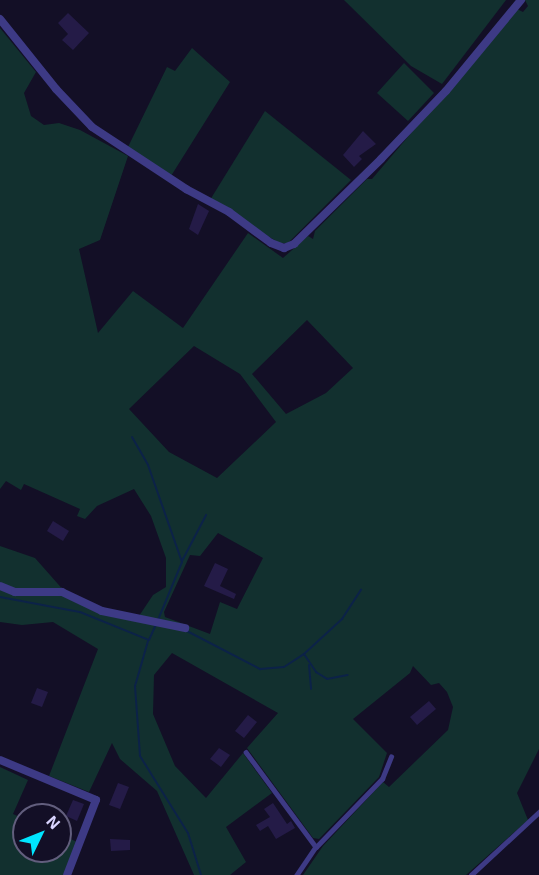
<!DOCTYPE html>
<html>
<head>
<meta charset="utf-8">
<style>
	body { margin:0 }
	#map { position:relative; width:539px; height:875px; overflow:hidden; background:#130f26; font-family:"Exo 2",sans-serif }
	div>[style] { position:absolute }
	.green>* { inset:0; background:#12302f }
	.stream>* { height:2px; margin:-1px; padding:0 1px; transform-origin:1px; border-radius:1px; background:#0c2248 }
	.building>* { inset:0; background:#241b47 }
	.lane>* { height:4.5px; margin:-2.25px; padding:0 2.25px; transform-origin:2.25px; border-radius:2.25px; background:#3d3a85 }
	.street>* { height:8px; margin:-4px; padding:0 4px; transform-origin:4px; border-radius:4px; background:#3d3a85 }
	span { translate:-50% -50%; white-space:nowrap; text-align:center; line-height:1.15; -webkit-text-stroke:4.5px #130f26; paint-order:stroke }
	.north { position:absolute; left:12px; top:803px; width:60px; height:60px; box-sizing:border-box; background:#130f26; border:2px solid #625e7d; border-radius:50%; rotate:47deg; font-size:16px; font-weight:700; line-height:24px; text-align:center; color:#d9d4ff }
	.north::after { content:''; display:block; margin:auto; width:21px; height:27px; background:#00e5ff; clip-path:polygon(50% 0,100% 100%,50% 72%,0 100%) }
</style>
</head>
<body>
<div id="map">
	<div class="green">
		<i style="clip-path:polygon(344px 0,506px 0,442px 84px,411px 66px)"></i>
		<i style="clip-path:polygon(evenodd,525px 0,539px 0,539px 749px,517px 793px,528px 820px,466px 875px,303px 875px,323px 846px,383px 782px,389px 787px,448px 730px,453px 707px,447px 692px,439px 683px,431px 685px,413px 666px,410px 673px,353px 719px,387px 753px,379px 777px,319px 839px,313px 838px,247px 748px,278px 713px,172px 653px,154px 675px,153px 714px,175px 766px,206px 798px,243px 753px,272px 793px,226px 827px,246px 862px,230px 875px,194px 875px,157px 791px,120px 759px,112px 743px,89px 792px,49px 776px,98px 649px,53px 622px,22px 625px,0 622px,0 546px,35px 558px,73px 601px,139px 616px,153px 595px,166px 587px,166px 558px,151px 516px,134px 489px,97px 506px,85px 519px,77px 516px,80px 509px,24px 484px,21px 490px,6px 481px,0 489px,0 28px,36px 72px,24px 93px,31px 116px,44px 125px,59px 123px,80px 130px,128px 156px,100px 240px,79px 249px,98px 333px,133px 291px,183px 328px,248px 233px,283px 258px,308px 236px,313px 239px,315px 231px,367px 179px,372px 179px,517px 9px,523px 12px,528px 6px,525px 0,307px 320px,353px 368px,326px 393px,286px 414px,252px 374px,307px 320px,525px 0,194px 346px,240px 374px,276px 422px,217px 478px,169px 452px,129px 409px,194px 346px,525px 0,218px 533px,263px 558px,237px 609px,220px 602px,210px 634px,165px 617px,164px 612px,190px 555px,200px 556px,218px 533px)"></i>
		<i style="clip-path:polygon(192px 48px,230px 82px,171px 176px,128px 147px,167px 67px,175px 71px)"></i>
		<i style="clip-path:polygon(404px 63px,434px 93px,408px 121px,377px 93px)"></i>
		<i style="clip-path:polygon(265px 111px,351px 180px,288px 243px,279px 243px,210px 200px)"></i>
		<i style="clip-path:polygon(0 767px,28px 780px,13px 814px,24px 819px,24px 851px,60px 851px,60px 834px,77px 842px,64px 875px,0 875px)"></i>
	</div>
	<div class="stream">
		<i style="left:132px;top:437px;width:32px;rotate:60deg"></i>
		<i style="left:148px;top:465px;width:103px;rotate:70.7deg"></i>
		<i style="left:182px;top:562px;width:63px;rotate:112.5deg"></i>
		<i style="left:182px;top:561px;width:52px;rotate:-62.4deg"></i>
		<i style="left:0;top:597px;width:81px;rotate:10.6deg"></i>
		<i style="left:80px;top:612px;width:74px;rotate:22.1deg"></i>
		<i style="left:149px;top:640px;width:17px;rotate:-66deg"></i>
		<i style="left:185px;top:630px;width:85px;rotate:27.5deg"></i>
		<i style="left:260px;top:669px;width:24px;rotate:-5deg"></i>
		<i style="left:284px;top:667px;width:24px;rotate:-33deg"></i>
		<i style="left:304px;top:654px;width:52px;rotate:-42.6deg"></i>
		<i style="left:342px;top:619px;width:35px;rotate:-57deg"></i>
		<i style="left:148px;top:641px;width:47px;rotate:106.1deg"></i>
		<i style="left:135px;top:686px;width:70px;rotate:85.9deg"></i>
		<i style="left:140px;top:756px;width:91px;rotate:58.1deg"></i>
		<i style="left:188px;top:833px;width:44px;rotate:72.8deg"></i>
		<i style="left:304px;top:654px;width:22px;rotate:56deg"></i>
		<i style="left:316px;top:672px;width:13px;rotate:32deg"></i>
		<i style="left:327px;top:679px;width:21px;rotate:-11deg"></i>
		<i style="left:309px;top:665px;width:24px;rotate:85deg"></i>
	</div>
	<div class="building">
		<i style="clip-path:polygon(68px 13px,89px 33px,73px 50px,62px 40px,68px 34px,58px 23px)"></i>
		<i style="clip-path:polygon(363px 131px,376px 144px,359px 156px,362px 159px,354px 167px,343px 155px)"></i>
		<i style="clip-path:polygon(198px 204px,209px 211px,198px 235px,189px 229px)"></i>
		<i style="clip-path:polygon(53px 521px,69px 531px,63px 541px,47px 531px)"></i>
		<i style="clip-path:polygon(215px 563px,228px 569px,220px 586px,236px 594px,234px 599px,204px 586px)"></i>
		<i style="clip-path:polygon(37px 688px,48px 692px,42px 707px,31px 703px)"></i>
		<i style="clip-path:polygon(429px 701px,436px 709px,417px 725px,410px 717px)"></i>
		<i style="clip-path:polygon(248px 715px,257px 722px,244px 738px,235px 731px)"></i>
		<i style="clip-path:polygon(219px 748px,230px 755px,221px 767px,210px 759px)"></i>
		<i style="clip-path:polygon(118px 783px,129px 787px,120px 809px,109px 805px)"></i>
		<i style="clip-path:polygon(73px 800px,84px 804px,77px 821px,66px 816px)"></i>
		<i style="clip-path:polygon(273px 803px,287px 824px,291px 821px,295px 828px,276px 839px,268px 826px,260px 831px,256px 825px,270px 817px,264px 809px)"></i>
		<i style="clip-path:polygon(110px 839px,130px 840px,130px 850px,111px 851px)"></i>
	</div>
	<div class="lane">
		<i style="left:246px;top:752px;width:118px;rotate:53.6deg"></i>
		<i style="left:316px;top:847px;width:34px;rotate:124deg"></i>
		<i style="left:316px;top:847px;width:95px;rotate:-45.9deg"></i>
		<i style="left:382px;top:779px;width:24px;rotate:-68deg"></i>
		<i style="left:471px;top:875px;width:93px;rotate:-42.8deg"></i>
	</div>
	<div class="street">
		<i style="left:0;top:19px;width:90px;rotate:51.3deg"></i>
		<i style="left:56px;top:89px;width:52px;rotate:46.5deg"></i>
		<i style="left:92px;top:127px;width:113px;rotate:33.4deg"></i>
		<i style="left:186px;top:189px;width:49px;rotate:28.1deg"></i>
		<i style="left:229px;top:212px;width:52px;rotate:36.4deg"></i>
		<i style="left:271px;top:243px;width:14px;rotate:21deg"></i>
		<i style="left:284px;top:248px;width:11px;rotate:-22deg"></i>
		<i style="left:294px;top:244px;width:122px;rotate:-44.3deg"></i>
		<i style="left:381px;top:159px;width:94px;rotate:-46.3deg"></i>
		<i style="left:446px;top:91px;width:118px;rotate:-50.5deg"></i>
		<i style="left:0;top:586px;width:16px;rotate:22deg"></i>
		<i style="left:15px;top:592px;width:47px"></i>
		<i style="left:62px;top:592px;width:44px;rotate:25.4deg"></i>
		<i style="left:102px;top:611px;width:85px;rotate:11.6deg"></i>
		<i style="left:0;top:760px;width:104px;rotate:22.6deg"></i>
		<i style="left:96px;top:800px;width:80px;rotate:111.1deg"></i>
	</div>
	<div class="north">N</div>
</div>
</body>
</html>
